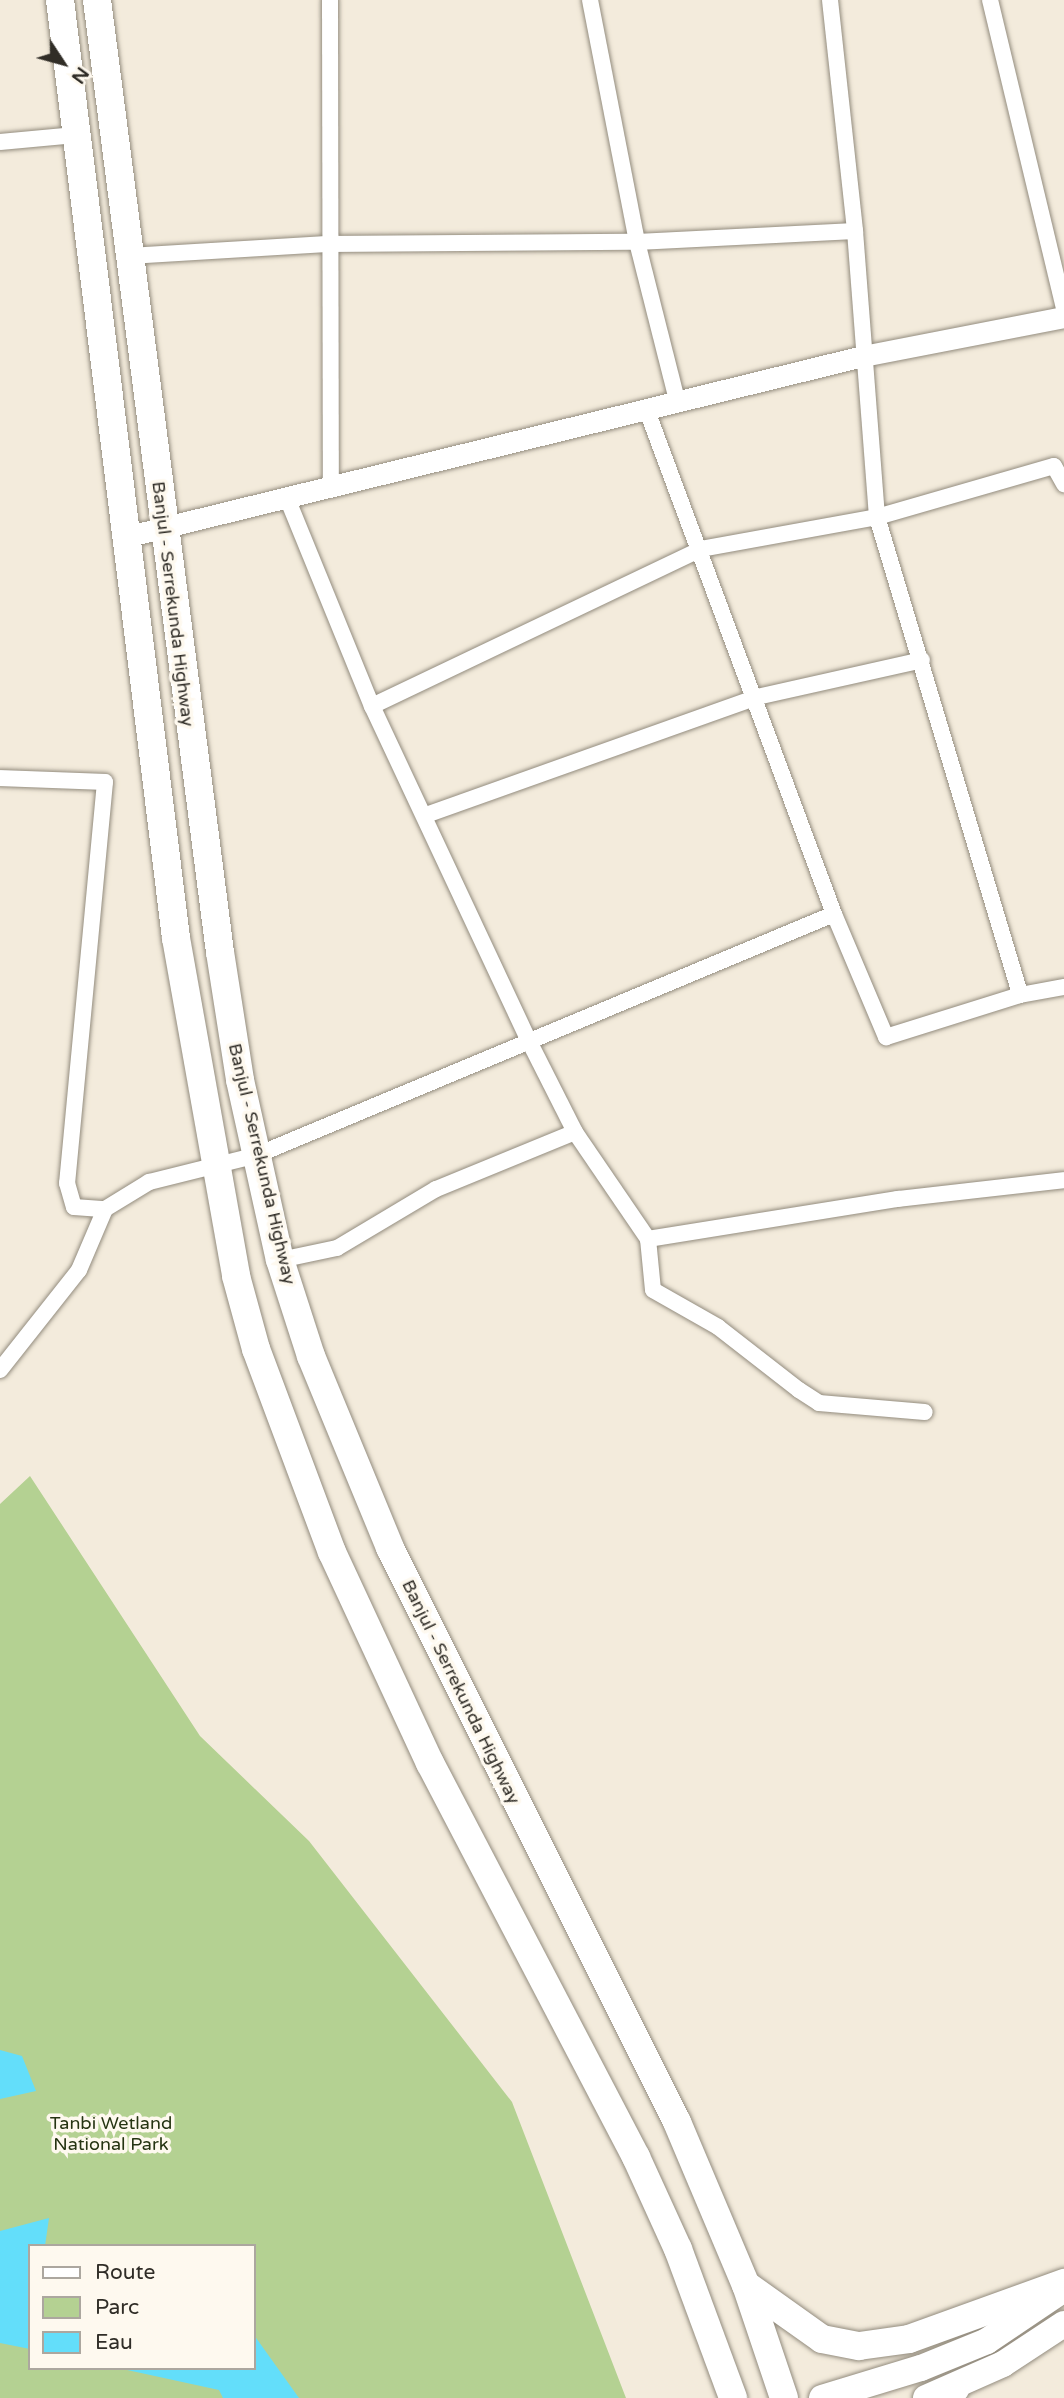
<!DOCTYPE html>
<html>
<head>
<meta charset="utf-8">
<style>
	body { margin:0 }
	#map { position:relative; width:1064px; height:2398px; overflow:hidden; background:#f3ebdc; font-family:"Varela Round",sans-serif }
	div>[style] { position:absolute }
	.green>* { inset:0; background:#b4d192 }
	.water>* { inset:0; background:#63defa }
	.roads { filter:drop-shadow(0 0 2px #938c7e) drop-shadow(0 0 2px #938c7e) }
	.minor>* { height:16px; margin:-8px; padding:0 8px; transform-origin:8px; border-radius:8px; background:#fff }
	.tertiary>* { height:21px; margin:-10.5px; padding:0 10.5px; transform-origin:10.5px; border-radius:10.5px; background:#fff }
	.primary>* { height:26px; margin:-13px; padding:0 13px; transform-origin:13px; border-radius:13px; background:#fff }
	.trunk>* { height:28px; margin:-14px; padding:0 14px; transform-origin:14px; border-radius:14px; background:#fff }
	span { translate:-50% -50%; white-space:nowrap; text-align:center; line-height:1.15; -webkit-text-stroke:7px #fef9ef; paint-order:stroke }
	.street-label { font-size:18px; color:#302d27 }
	.park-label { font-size:18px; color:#253412 }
	.legend { position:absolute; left:28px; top:2244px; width:228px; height:126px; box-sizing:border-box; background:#fef9ef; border:2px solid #aca79f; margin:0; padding:9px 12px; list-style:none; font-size:21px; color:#302d27 }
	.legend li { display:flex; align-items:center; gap:14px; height:35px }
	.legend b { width:35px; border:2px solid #aca79f }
	.north { position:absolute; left:28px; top:28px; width:70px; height:70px; -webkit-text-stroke:5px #fef9ef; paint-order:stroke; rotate:126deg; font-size:19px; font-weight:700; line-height:28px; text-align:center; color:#302d27 }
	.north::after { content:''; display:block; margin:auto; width:24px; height:32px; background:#302d27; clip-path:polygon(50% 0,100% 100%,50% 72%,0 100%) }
</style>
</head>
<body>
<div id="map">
	<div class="green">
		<i style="clip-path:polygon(evenodd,30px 1476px,200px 1736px,309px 1841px,512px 2102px,626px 2398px,0 2398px,0 1504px,30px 1476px,30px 2246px,254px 2246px,254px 2368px,30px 2368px,30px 2246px)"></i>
	</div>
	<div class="water">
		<i style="clip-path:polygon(0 2050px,22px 2056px,36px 2091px,0 2099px)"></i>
		<i style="clip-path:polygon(49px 2218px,45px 2246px,30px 2246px,30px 2349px,0 2343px,0 2231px)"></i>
		<i style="clip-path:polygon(254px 2335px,299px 2398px,223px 2398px,219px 2390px,118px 2368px,254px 2368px)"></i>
	</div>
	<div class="roads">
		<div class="minor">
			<i style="left:330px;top:0;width:487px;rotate:89.9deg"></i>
			<i style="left:590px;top:0;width:247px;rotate:79deg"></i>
			<i style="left:637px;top:242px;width:163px;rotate:75.8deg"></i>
			<i style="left:830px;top:0;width:232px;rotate:83.8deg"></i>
			<i style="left:855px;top:231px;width:287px;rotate:85.6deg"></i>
			<i style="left:877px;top:517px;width:499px;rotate:73.3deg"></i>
			<i style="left:990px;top:0;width:317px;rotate:76.5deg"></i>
			<i style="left:0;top:142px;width:76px;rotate:-5.3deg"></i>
			<i style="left:129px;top:256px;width:198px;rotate:-3.5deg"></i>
			<i style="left:327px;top:244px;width:310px;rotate:-0.4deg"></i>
			<i style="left:637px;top:242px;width:218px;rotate:-2.9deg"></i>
			<i style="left:646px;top:408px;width:540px;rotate:69.62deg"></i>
			<i style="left:834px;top:914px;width:134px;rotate:67.1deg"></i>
			<i style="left:886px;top:1037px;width:140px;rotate:-17.4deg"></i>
			<i style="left:1020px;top:995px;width:45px;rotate:-10.3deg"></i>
			<i style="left:287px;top:498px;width:225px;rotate:67.8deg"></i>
			<i style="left:372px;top:706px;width:370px;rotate:64.9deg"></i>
			<i style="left:529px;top:1041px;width:102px;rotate:63.2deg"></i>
			<i style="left:575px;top:1132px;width:130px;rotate:55.7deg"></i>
			<i style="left:648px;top:1239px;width:253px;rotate:-9.1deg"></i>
			<i style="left:898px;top:1199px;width:167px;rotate:-6.5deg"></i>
			<i style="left:372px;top:706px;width:365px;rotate:-25.5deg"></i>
			<i style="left:701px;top:549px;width:179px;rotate:-10.3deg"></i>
			<i style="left:877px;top:517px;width:184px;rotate:-16.1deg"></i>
			<i style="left:1054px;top:466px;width:21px;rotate:61deg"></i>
			<i style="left:0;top:778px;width:105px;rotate:2.2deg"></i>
			<i style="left:105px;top:782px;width:403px;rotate:95.4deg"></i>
			<i style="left:67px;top:1183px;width:25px;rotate:74deg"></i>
			<i style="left:74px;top:1207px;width:31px;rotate:4deg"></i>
			<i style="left:426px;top:815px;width:351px;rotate:-19.6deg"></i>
			<i style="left:757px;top:697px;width:169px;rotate:-12.6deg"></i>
			<i style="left:648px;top:1239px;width:51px;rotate:84.4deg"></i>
			<i style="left:653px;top:1290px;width:75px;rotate:29.6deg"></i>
			<i style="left:718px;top:1327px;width:103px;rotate:37.9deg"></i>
			<i style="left:799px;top:1390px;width:24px;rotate:33deg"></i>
			<i style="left:819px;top:1403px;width:106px;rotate:4.9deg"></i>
			<i style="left:280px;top:1260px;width:58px;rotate:-11.9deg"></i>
			<i style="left:337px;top:1248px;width:115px;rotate:-30.8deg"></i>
			<i style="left:436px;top:1189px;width:150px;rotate:-22.3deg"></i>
			<i style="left:0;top:1370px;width:127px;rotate:-51.7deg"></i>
			<i style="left:79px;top:1270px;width:66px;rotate:-66.9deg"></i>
			<i style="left:105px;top:1209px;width:52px;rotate:-31.5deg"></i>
			<i style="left:149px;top:1182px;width:111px;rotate:-14deg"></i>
			<i style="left:257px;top:1155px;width:625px;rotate:-22.67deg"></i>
		</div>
		<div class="tertiary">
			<i style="left:129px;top:536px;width:756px;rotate:-13.78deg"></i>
			<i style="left:863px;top:356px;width:205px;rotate:-11deg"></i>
		</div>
		<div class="primary">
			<i style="left:822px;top:2398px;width:103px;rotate:-16.9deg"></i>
			<i style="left:921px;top:2368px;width:71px;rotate:-22.2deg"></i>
			<i style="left:987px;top:2341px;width:93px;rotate:-34deg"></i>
			<i style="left:926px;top:2398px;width:84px;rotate:-23.8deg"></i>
			<i style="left:1003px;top:2364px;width:73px;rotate:-33.3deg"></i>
		</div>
		<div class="trunk">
			<i style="left:60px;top:0;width:945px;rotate:82.95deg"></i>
			<i style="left:176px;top:938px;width:343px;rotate:79.9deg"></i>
			<i style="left:236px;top:1276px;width:76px;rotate:74.7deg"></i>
			<i style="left:256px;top:1349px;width:217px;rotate:69.5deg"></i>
			<i style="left:332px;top:1552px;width:233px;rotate:65.1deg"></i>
			<i style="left:430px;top:1763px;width:445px;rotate:62.4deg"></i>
			<i style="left:636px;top:2157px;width:101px;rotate:65.5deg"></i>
			<i style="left:678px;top:2249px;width:159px;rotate:69.7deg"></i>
			<i style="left:97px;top:0;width:960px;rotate:82.64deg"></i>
			<i style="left:220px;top:952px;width:130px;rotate:81.1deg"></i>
			<i style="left:240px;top:1080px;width:184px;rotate:77.5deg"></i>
			<i style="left:280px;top:1260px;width:101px;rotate:72.1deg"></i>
			<i style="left:311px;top:1356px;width:208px;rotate:67.6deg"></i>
			<i style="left:390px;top:1548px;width:642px;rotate:63.43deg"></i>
			<i style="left:677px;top:2122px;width:177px;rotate:67.1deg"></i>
			<i style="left:746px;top:2285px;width:119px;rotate:71.4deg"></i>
			<i style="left:746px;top:2285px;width:93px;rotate:35.4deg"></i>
			<i style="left:822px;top:2339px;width:38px;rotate:11deg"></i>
			<i style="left:859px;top:2346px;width:50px;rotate:-8deg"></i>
			<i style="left:909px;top:2339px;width:165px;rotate:-19.9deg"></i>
			<i style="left:946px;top:2398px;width:13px;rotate:-45deg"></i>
		</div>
	</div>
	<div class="street-label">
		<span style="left:173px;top:604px;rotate:83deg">Banjul - Serrekunda Highway</span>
		<span style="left:262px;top:1164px;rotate:77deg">Banjul - Serrekunda Highway</span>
		<span style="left:461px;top:1692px;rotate:64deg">Banjul - Serrekunda Highway</span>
	</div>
	<div class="park-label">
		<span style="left:111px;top:2134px">Tanbi Wetland<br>National Park</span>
	</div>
	<ul class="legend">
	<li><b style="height:9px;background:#fff"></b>Route</li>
	<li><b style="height:19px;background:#b4d192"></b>Parc</li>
	<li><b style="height:19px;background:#63defa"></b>Eau</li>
	</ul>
	<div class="north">N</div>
</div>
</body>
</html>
